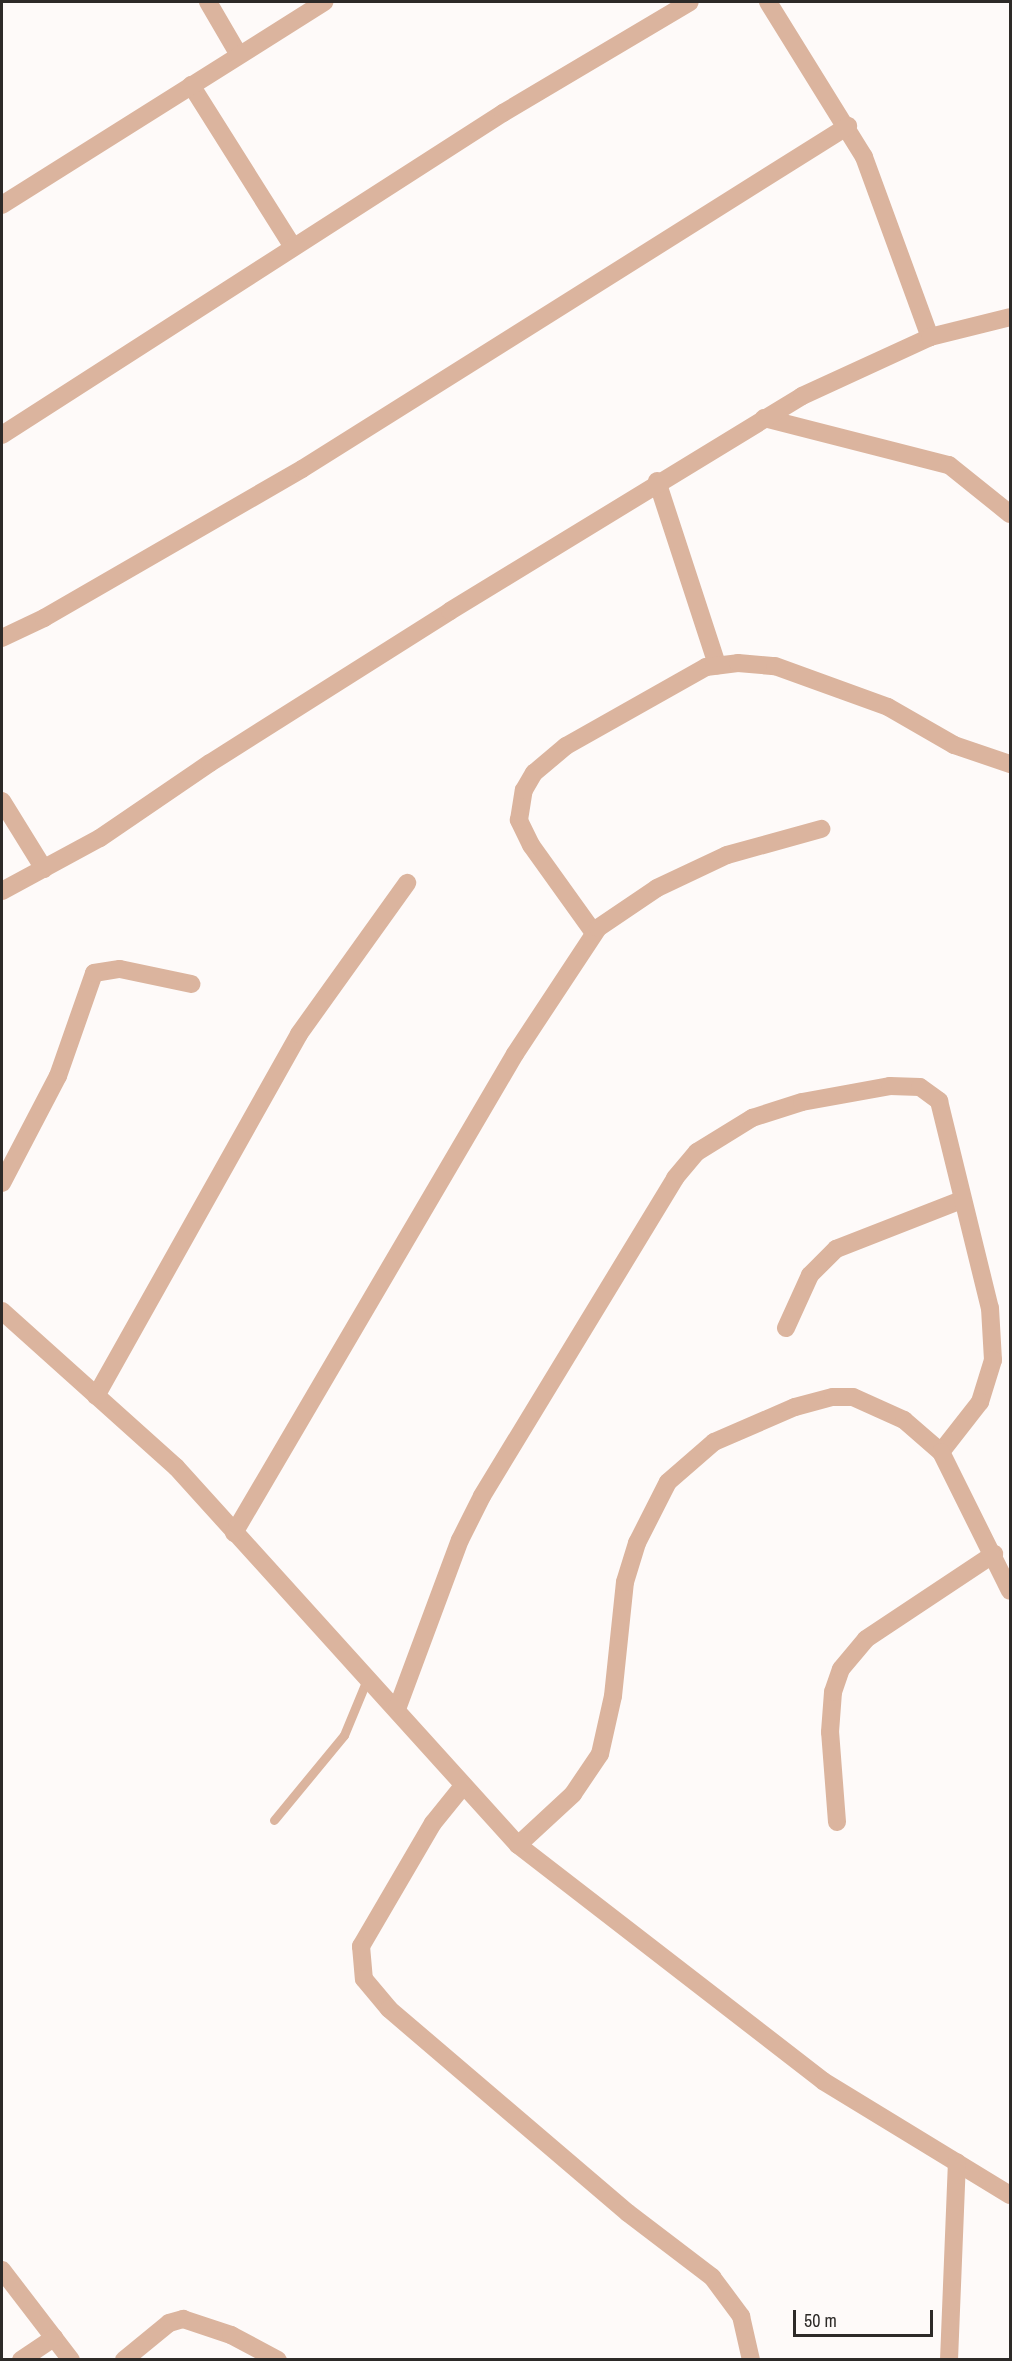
<!DOCTYPE html>
<html>
<head>
<meta charset="utf-8">
<style>
	body { margin:0 }
	#map { position:relative; width:1012px; height:2361px; overflow:hidden; background:#fefaf9; font-family:"Archivo Narrow",sans-serif }
	div>[style] { position:absolute }
	.service>* { height:9px; margin:-4.5px; padding:0 4.5px; transform-origin:4.5px; border-radius:4.5px; background:#dbb49e }
	.minor>* { height:18px; margin:-9px; padding:0 9px; transform-origin:9px; border-radius:9px; background:#dbb49e }
	span { translate:-50% -50%; white-space:nowrap; text-align:center; line-height:1.15; -webkit-text-stroke:5px #fefaf9; paint-order:stroke }
	.frame { position:absolute; inset:0; border:3px solid #2d2a28; pointer-events:none }
	.scale { position:absolute; left:793px; top:2310px; width:140px; height:27px; box-sizing:border-box; border:3px solid #2d2a28; border-top:0; padding-left:8px; font-size:18px; line-height:21px; white-space:nowrap; color:#2d2a28; -webkit-text-stroke:4px #fefaf9; paint-order:stroke }
</style>
</head>
<body>
<div id="map">
	<div class="service">
		<i style="left:274px;top:1820px;width:110px;rotate:-50.5deg"></i>
		<i style="left:344px;top:1735px;width:63px;rotate:-67.5deg"></i>
	</div>
	<div class="minor">
		<i style="left:208px;top:2px;width:61px;rotate:59.7deg"></i>
		<i style="left:768px;top:2px;width:182px;rotate:58.2deg"></i>
		<i style="left:864px;top:157px;width:192px;rotate:69.9deg"></i>
		<i style="left:191px;top:85px;width:191px;rotate:57.8deg"></i>
		<i style="left:2px;top:205px;width:381px;rotate:-32.2deg"></i>
		<i style="left:764px;top:418px;width:191px;rotate:14.3deg"></i>
		<i style="left:949px;top:465px;width:78px;rotate:38.8deg"></i>
		<i style="left:2px;top:435px;width:596px;rotate:-32.73deg"></i>
		<i style="left:503px;top:113px;width:217px;rotate:-30.7deg"></i>
		<i style="left:657px;top:481px;width:194px;rotate:71.9deg"></i>
		<i style="left:2px;top:638px;width:47px;rotate:-25.5deg"></i>
		<i style="left:44px;top:618px;width:298px;rotate:-30deg"></i>
		<i style="left:302px;top:469px;width:645px;rotate:-32.14deg"></i>
		<i style="left:2px;top:801px;width:80px;rotate:58.3deg"></i>
		<i style="left:2px;top:891px;width:111px;rotate:-28.4deg"></i>
		<i style="left:100px;top:838px;width:133px;rotate:-34.3deg"></i>
		<i style="left:210px;top:763px;width:284px;rotate:-32.3deg"></i>
		<i style="left:450px;top:611px;width:412px;rotate:-31.4deg"></i>
		<i style="left:802px;top:396px;width:141px;rotate:-24.7deg"></i>
		<i style="left:930px;top:337px;width:82px;rotate:-14deg"></i>
		<i style="left:594px;top:933px;width:108px;rotate:-125.6deg"></i>
		<i style="left:531px;top:845px;width:28px;rotate:-116deg"></i>
		<i style="left:519px;top:820px;width:30px;rotate:-81deg"></i>
		<i style="left:524px;top:790px;width:20px;rotate:-60deg"></i>
		<i style="left:534px;top:773px;width:42px;rotate:-40.2deg"></i>
		<i style="left:566px;top:746px;width:161px;rotate:-29.4deg"></i>
		<i style="left:706px;top:667px;width:32px;rotate:-7deg"></i>
		<i style="left:738px;top:663px;width:37px;rotate:5deg"></i>
		<i style="left:775px;top:666px;width:120px;rotate:19.9deg"></i>
		<i style="left:888px;top:707px;width:76px;rotate:29.9deg"></i>
		<i style="left:954px;top:745px;width:59px;rotate:18.7deg"></i>
		<i style="left:2px;top:1183px;width:121px;rotate:-62.4deg"></i>
		<i style="left:58px;top:1076px;width:109px;rotate:-70.7deg"></i>
		<i style="left:94px;top:973px;width:26px;rotate:-9deg"></i>
		<i style="left:120px;top:969px;width:73px;rotate:11.9deg"></i>
		<i style="left:2px;top:1311px;width:234px;rotate:41.9deg"></i>
		<i style="left:176px;top:1467px;width:510px;rotate:47.86deg"></i>
		<i style="left:518px;top:1845px;width:386px;rotate:37.7deg"></i>
		<i style="left:823px;top:2081px;width:219px;rotate:31.4deg"></i>
		<i style="left:786px;top:1328px;width:58px;rotate:-65.6deg"></i>
		<i style="left:810px;top:1275px;width:37px;rotate:-45deg"></i>
		<i style="left:836px;top:1249px;width:135px;rotate:-21.3deg"></i>
		<i style="left:96px;top:1396px;width:415px;rotate:-60.7deg"></i>
		<i style="left:299px;top:1034px;width:186px;rotate:-54.4deg"></i>
		<i style="left:234px;top:1533px;width:555px;rotate:-59.6deg"></i>
		<i style="left:515px;top:1054px;width:151px;rotate:-56.6deg"></i>
		<i style="left:598px;top:928px;width:71px;rotate:-34.1deg"></i>
		<i style="left:657px;top:888px;width:77px;rotate:-25.2deg"></i>
		<i style="left:727px;top:855px;width:98px;rotate:-15.5deg"></i>
		<i style="left:397px;top:1709px;width:180px;rotate:-69.6deg"></i>
		<i style="left:460px;top:1540px;width:49px;rotate:-63.4deg"></i>
		<i style="left:482px;top:1496px;width:372px;rotate:-58.7deg"></i>
		<i style="left:675px;top:1178px;width:34px;rotate:-50deg"></i>
		<i style="left:697px;top:1152px;width:65px;rotate:-31.7deg"></i>
		<i style="left:752px;top:1118px;width:52px;rotate:-17.7deg"></i>
		<i style="left:802px;top:1102px;width:89px;rotate:-10.3deg"></i>
		<i style="left:890px;top:1086px;width:30px;rotate:2deg"></i>
		<i style="left:920px;top:1087px;width:24px;rotate:36deg"></i>
		<i style="left:939px;top:1101px;width:213px;rotate:76.2deg"></i>
		<i style="left:990px;top:1308px;width:52px;rotate:86.7deg"></i>
		<i style="left:993px;top:1360px;width:44px;rotate:107.2deg"></i>
		<i style="left:980px;top:1402px;width:63px;rotate:128deg"></i>
		<i style="left:463px;top:1786px;width:48px;rotate:129deg"></i>
		<i style="left:433px;top:1823px;width:143px;rotate:120.3deg"></i>
		<i style="left:361px;top:1946px;width:33px;rotate:85deg"></i>
		<i style="left:364px;top:1979px;width:39px;rotate:50deg"></i>
		<i style="left:389px;top:2009px;width:314px;rotate:40.5deg"></i>
		<i style="left:628px;top:2213px;width:106px;rotate:37.3deg"></i>
		<i style="left:712px;top:2277px;width:49px;rotate:53.4deg"></i>
		<i style="left:741px;top:2316px;width:45px;rotate:77.2deg"></i>
		<i style="left:837px;top:1822px;width:90px;rotate:-94.4deg"></i>
		<i style="left:830px;top:1732px;width:40px;rotate:-85.7deg"></i>
		<i style="left:833px;top:1692px;width:24px;rotate:-71deg"></i>
		<i style="left:841px;top:1669px;width:39px;rotate:-50deg"></i>
		<i style="left:866px;top:1639px;width:154px;rotate:-33.6deg"></i>
		<i style="left:518px;top:1845px;width:75px;rotate:-42.8deg"></i>
		<i style="left:573px;top:1794px;width:48px;rotate:-56deg"></i>
		<i style="left:600px;top:1754px;width:59px;rotate:-77.4deg"></i>
		<i style="left:613px;top:1696px;width:115px;rotate:-84deg"></i>
		<i style="left:625px;top:1582px;width:41px;rotate:-72.9deg"></i>
		<i style="left:637px;top:1543px;width:68px;rotate:-63.1deg"></i>
		<i style="left:668px;top:1482px;width:61px;rotate:-41deg"></i>
		<i style="left:714px;top:1442px;width:88px;rotate:-23.4deg"></i>
		<i style="left:795px;top:1407px;width:39px;rotate:-15deg"></i>
		<i style="left:833px;top:1397px;width:20px"></i>
		<i style="left:853px;top:1397px;width:56px;rotate:24.3deg"></i>
		<i style="left:904px;top:1420px;width:49px;rotate:40.9deg"></i>
		<i style="left:941px;top:1452px;width:155px;rotate:63.6deg"></i>
		<i style="left:2px;top:2270px;width:113px;rotate:52.5deg"></i>
		<i style="left:21px;top:2360px;width:40px;rotate:-34deg"></i>
		<i style="left:124px;top:2360px;width:58px;rotate:-39.4deg"></i>
		<i style="left:169px;top:2323px;width:15px;rotate:-16deg"></i>
		<i style="left:183px;top:2319px;width:51px;rotate:18.4deg"></i>
		<i style="left:231px;top:2335px;width:53px;rotate:28deg"></i>
		<i style="left:949px;top:2360px;width:198px;rotate:-87.7deg"></i>
	</div>
	<div class="frame"></div>
	<div class="scale">50 m</div>
</div>
</body>
</html>
